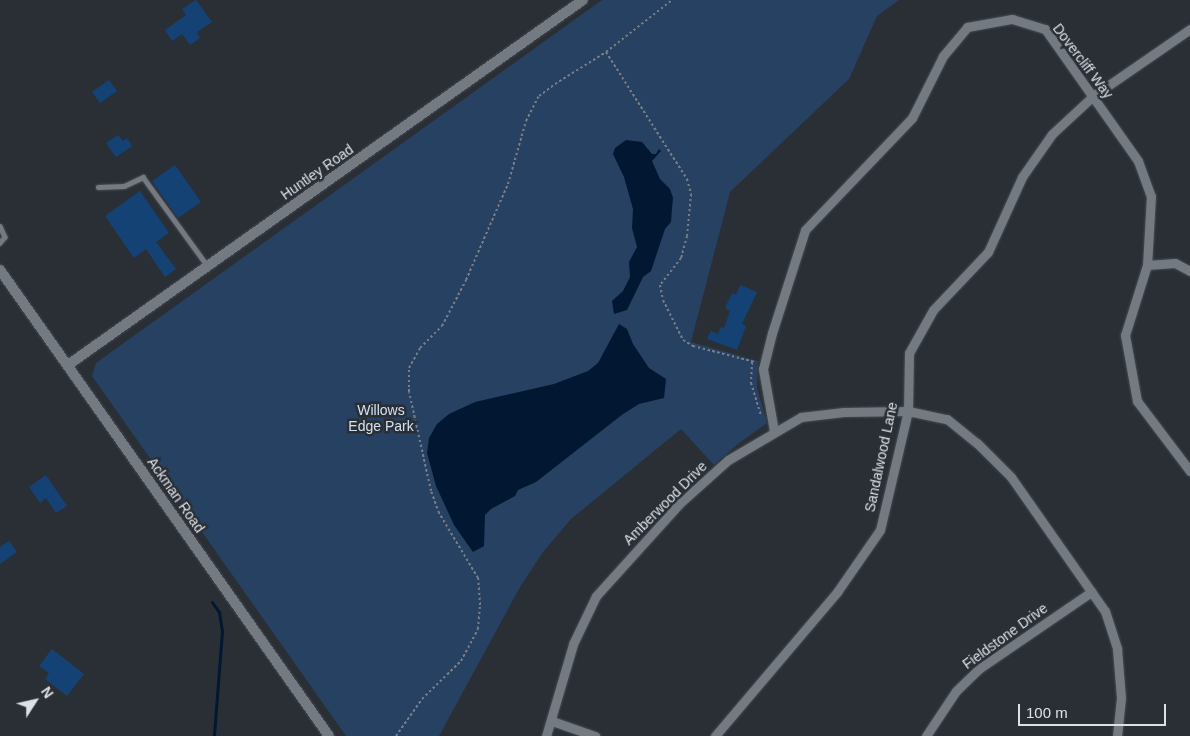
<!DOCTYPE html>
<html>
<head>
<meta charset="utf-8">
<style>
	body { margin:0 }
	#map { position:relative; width:1190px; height:736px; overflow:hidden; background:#2a2f36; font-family:Helvetica,sans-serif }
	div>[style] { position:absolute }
	.green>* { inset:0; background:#274162 }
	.water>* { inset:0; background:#021732 }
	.stream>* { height:3px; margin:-1.5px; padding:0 1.5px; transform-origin:1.5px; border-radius:1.5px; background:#021732 }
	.building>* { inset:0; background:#154275 }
	.path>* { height:2px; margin-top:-1px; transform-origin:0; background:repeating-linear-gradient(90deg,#7a7e84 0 2.5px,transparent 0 5px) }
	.roads { filter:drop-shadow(0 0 1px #484c51) drop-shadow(0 0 1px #484c51) }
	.service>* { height:4.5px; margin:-2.25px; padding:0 2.25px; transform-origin:2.25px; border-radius:2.25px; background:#747a82 }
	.minor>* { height:9px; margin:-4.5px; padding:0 4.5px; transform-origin:4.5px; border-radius:4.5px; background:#747a82 }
	.tertiary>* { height:10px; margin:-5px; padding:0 5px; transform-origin:5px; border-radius:5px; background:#747a82 }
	span { translate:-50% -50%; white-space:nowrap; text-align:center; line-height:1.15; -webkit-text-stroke:5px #2a2f36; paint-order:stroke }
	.street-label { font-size:14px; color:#dde1e5 }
	.park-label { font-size:14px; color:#d3e0f0 }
	.north { position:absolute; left:10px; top:676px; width:50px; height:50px; -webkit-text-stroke:4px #2a2f36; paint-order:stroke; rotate:55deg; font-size:14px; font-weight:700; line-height:20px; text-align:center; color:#dde1e5 }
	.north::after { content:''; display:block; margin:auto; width:18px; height:22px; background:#dde1e5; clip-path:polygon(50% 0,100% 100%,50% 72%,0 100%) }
	.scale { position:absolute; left:1018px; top:704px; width:148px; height:22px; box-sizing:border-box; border:2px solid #dde1e5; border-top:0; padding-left:6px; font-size:15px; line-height:18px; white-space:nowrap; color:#dde1e5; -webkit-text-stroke:4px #2a2f36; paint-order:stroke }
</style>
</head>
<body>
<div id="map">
	<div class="green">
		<i style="clip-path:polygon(602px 0,899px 0,877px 16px,849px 79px,730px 192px,691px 342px,758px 361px,757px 388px,767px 423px,739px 443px,714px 465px,681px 429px,571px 519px,543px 552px,520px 587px,439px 736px,346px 736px,92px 376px,96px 363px)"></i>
	</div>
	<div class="water">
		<i style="clip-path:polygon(626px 140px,642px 142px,652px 154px,656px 154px,659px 149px,661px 151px,652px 161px,660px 179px,670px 189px,673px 198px,672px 208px,671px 222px,665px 229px,651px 271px,643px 277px,627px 310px,614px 314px,612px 301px,623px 291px,630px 277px,629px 262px,637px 247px,632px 228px,633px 209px,624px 177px,613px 154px,615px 148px)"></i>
		<i style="clip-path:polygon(619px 324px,627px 329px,633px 344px,649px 368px,666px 379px,664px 398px,639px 404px,623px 414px,536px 482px,518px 490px,515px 496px,491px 509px,485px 515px,484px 546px,473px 552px,454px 525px,436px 486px,427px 453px,429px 438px,437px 424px,449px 414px,475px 402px,554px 384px,588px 371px,598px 363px)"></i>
	</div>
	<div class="stream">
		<i style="left:212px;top:602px;width:12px;rotate:55deg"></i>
		<i style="left:219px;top:612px;width:19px;rotate:81deg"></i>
		<i style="left:222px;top:631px;width:105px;rotate:94.4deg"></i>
	</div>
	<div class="building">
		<i style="clip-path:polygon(196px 0,212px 22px,197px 32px,200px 38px,190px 45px,182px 34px,172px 41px,165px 30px,186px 15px,182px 9px)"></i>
		<i style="clip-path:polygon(109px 80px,117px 91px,100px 103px,92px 92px)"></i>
		<i style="clip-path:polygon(118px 135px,123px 141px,127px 138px,132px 146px,116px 157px,106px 143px)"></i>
		<i style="clip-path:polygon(175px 165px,201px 202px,178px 218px,152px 181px)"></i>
		<i style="clip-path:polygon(140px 191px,169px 233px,156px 242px,176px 269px,165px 277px,146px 249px,134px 258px,105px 216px)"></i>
		<i style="clip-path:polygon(740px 285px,757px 292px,742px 324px,746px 326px,737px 350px,707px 339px,711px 331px,718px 334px,721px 327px,724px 328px,730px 311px,725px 308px,732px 293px,736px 295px)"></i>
		<i style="clip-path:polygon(46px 475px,67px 506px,56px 513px,46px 498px,40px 503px,29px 487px)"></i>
		<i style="clip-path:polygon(9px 541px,17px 552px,0 564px,0 547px)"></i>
		<i style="clip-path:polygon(52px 649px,84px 674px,67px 696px,45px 679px,49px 673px,39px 666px)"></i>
	</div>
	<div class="path">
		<i style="left:606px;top:52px;width:151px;rotate:57.5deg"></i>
		<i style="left:687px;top:179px;width:16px;rotate:75deg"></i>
		<i style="left:691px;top:194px;width:42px;rotate:95.4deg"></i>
		<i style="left:687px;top:236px;width:23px;rotate:105deg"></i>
		<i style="left:681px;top:258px;width:34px;rotate:128deg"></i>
		<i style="left:660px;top:285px;width:15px;rotate:79deg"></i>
		<i style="left:663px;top:300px;width:45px;rotate:63.4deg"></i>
		<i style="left:683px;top:340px;width:12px;rotate:31deg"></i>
		<i style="left:693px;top:346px;width:64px;rotate:14.5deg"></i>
		<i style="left:752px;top:362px;width:21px;rotate:93deg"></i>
		<i style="left:751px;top:383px;width:34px;rotate:73deg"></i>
		<i style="left:396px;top:736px;width:45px;rotate:-54.9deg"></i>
		<i style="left:422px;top:699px;width:54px;rotate:-44.3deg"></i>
		<i style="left:461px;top:661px;width:36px;rotate:-62deg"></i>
		<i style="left:478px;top:629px;width:24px;rotate:-85deg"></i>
		<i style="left:480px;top:605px;width:27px;rotate:-94deg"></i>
		<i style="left:478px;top:578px;width:76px;rotate:-121deg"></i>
		<i style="left:439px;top:513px;width:23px;rotate:-110deg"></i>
		<i style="left:431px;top:491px;width:101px;rotate:-102.5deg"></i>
		<i style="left:409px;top:392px;width:24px;rotate:-90deg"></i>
		<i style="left:409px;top:368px;width:23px;rotate:-61deg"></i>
		<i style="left:420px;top:348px;width:31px;rotate:-45deg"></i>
		<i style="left:442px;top:326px;width:52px;rotate:-62.4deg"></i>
		<i style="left:466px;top:280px;width:105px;rotate:-66.4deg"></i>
		<i style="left:508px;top:184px;width:66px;rotate:-74.1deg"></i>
		<i style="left:526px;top:121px;width:28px;rotate:-63deg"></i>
		<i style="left:539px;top:96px;width:20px;rotate:-37deg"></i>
		<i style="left:555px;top:84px;width:60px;rotate:-32.1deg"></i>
		<i style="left:606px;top:52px;width:84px;rotate:-38.2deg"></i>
	</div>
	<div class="roads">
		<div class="service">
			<i style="left:98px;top:187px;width:26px;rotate:-2deg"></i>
			<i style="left:124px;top:186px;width:21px;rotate:-25deg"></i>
			<i style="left:143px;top:177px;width:109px;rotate:54deg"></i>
			<i style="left:0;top:226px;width:12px;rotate:66deg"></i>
			<i style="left:5px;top:237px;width:8px;rotate:130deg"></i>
		</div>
		<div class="minor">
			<i style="left:1147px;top:265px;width:28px;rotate:-4deg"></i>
			<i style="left:1175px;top:263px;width:17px;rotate:28deg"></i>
			<i style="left:774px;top:431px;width:63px;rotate:-100.1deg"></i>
			<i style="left:763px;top:369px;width:37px;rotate:-76deg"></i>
			<i style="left:772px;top:333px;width:108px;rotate:-72.2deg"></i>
			<i style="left:805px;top:230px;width:155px;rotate:-46.3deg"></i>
			<i style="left:912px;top:118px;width:69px;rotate:-63.4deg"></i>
			<i style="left:943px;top:56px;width:38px;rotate:-50deg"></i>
			<i style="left:967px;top:27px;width:46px;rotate:-10.1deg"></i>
			<i style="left:1012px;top:19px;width:34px;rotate:17deg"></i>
			<i style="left:1045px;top:29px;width:161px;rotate:54.8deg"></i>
			<i style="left:1138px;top:161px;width:37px;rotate:70deg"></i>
			<i style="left:1151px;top:196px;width:69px;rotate:93.3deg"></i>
			<i style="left:1147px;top:265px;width:73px;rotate:107.4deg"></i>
			<i style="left:1125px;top:335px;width:67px;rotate:79.7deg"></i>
			<i style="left:1137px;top:401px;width:88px;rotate:52.9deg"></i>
			<i style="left:552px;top:721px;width:46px;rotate:19.2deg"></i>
			<i style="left:546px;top:736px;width:96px;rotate:-73.6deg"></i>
			<i style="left:573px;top:644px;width:53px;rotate:-64.4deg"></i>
			<i style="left:596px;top:596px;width:124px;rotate:-47.9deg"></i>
			<i style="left:679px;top:504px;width:66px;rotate:-41.9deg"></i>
			<i style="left:728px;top:460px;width:85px;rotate:-30.5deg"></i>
			<i style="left:801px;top:417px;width:43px;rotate:-6.6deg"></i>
			<i style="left:844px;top:412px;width:64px;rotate:-0.9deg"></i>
			<i style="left:908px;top:411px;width:40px;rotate:12deg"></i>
			<i style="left:947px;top:419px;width:38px;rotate:39deg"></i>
			<i style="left:977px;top:443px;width:48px;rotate:45deg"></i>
			<i style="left:1011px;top:477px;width:164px;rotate:55deg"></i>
			<i style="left:1105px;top:611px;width:40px;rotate:72deg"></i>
			<i style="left:1117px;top:649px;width:49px;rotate:85.3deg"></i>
			<i style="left:1121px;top:698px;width:38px;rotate:96deg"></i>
			<i style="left:715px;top:736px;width:189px;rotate:-49.7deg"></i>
			<i style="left:837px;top:592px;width:75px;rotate:-55.3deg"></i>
			<i style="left:880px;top:530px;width:122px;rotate:-76.8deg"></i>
			<i style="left:908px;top:411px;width:58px;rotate:-89deg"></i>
			<i style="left:909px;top:353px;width:49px;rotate:-60.8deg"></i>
			<i style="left:933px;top:310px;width:80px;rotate:-46.5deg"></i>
			<i style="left:988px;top:252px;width:82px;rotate:-65.6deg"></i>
			<i style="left:1022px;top:177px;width:52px;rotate:-55.1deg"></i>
			<i style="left:1052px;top:134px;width:56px;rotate:-42.8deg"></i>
			<i style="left:1093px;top:96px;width:118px;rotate:-34.6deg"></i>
			<i style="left:926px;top:736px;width:54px;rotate:-56.3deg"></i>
			<i style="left:956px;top:691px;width:33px;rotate:-44deg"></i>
			<i style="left:980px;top:668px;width:135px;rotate:-34.4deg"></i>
		</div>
		<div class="tertiary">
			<i style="left:0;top:270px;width:570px;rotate:54.78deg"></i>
			<i style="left:68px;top:365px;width:631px;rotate:-35.33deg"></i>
		</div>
	</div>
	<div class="street-label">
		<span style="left:1083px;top:61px;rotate:53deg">Dovercliff Way</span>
		<span style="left:317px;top:172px;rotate:-35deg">Huntley Road</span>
		<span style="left:881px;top:457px;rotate:-78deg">Sandalwood Lane</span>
		<span style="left:176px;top:495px;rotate:55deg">Ackman Road</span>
		<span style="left:665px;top:503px;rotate:-45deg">Amberwood Drive</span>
		<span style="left:1005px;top:636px;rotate:-36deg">Fieldstone Drive</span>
	</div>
	<div class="park-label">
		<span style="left:381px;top:418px">Willows<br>Edge Park</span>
	</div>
	<div class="north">N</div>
	<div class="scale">100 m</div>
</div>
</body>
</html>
